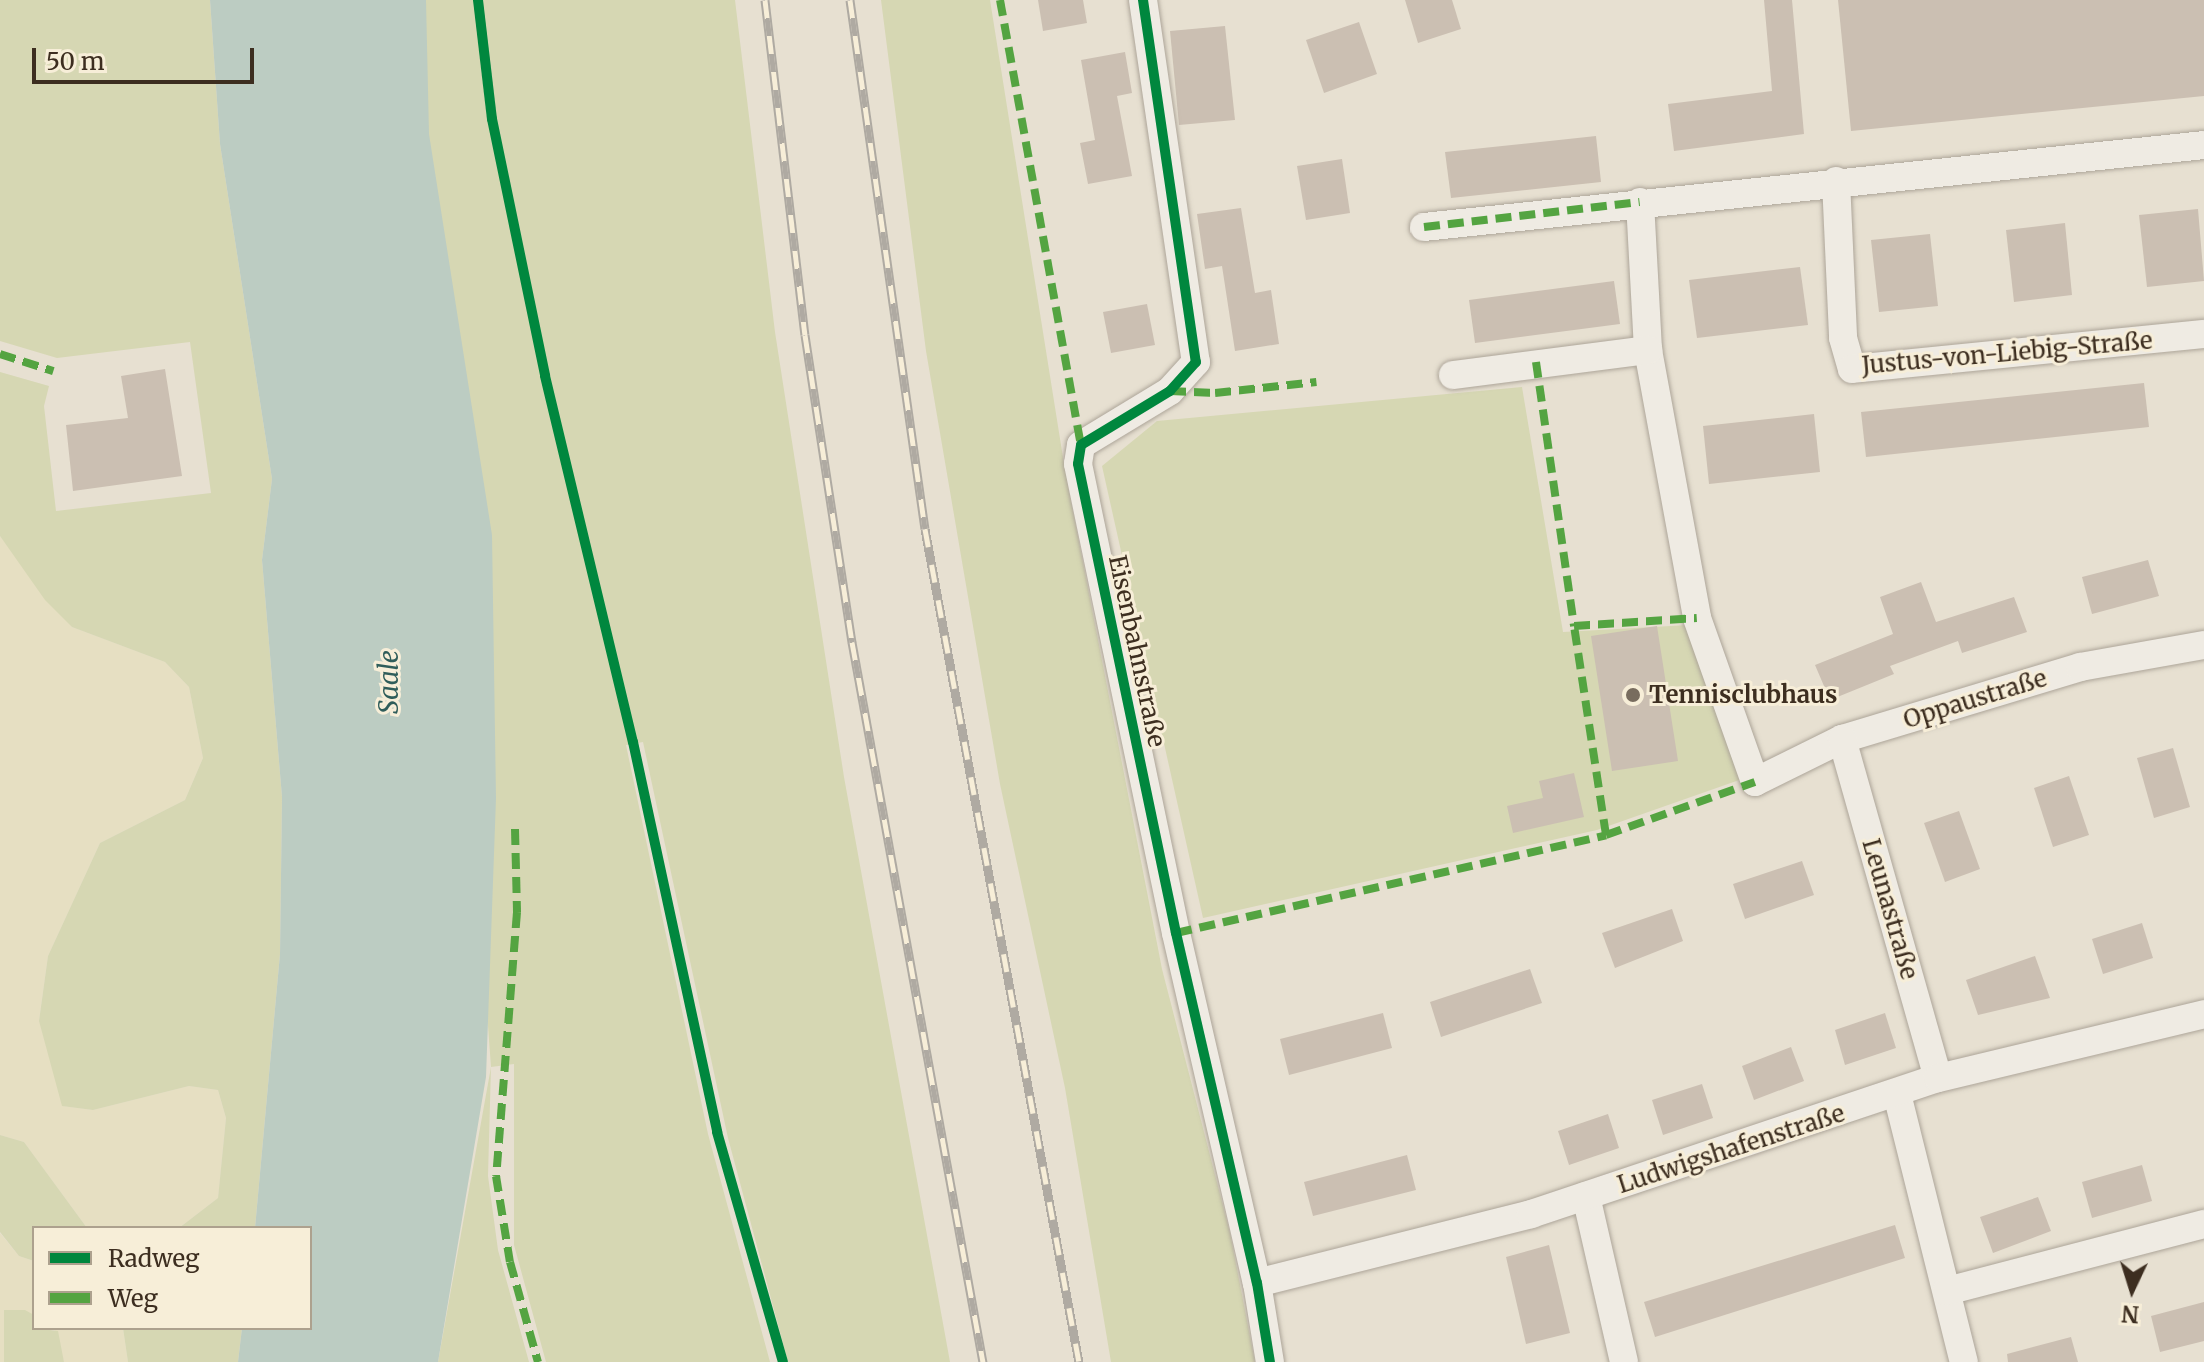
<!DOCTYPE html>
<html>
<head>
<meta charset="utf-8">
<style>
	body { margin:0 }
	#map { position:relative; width:2204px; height:1362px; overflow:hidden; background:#e7e0d1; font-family:Merriweather,serif }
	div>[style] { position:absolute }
	.farmland>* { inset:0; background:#e6dfc2 }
	.green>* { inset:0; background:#d6d7b3 }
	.water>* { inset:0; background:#bcccc2 }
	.building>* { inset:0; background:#cbbfb2 }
	.roads { filter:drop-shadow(0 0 2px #ada599) drop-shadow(0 0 2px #ada599) }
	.street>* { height:28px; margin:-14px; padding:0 14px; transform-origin:14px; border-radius:14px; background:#efebe3 }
	.rail>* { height:9px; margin-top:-4.5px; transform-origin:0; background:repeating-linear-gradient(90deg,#f7eed8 0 18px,#afaaa2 0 36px); box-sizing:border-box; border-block:2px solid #afaaa2 }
	.quiet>* { height:8px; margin-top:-4px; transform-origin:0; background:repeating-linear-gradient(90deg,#54a441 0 16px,transparent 0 24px) }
	.cycleway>* { height:10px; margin:-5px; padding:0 5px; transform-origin:5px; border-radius:5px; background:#00873e }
	.dots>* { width:22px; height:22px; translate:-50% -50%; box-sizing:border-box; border:4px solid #f7eed8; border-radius:50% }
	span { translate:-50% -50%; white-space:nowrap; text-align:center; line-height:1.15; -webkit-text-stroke:6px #f7eed8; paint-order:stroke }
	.street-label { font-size:24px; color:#3d2e20 }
	.poi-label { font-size:24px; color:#3d2e20; font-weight:700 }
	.left { translate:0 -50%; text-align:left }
	.water-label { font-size:26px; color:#2f5d5a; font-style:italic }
	.legend { position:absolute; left:32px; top:1226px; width:280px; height:104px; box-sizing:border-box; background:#f7eed8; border:2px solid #ada18e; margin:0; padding:10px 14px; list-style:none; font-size:24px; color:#3d2e20 }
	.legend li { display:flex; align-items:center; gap:16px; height:40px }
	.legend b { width:40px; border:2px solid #ada18e }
	.north { position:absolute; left:2092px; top:1250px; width:80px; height:80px; -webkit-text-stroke:6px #f7eed8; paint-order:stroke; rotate:184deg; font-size:22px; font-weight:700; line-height:32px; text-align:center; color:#3d2e20 }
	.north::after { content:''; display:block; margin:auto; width:28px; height:36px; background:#3d2e20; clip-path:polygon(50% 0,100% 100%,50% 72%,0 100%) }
	.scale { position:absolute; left:32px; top:48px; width:222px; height:36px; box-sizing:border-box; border:4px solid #3d2e20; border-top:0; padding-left:10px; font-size:24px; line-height:28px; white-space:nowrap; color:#3d2e20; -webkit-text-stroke:6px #f7eed8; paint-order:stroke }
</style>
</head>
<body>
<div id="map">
	<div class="farmland">
		<i style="clip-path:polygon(0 536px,72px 627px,165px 662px,189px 687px,203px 758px,185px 800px,100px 843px,48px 956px,39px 1020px,63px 1106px,93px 1110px,189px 1086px,218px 1090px,226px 1118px,218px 1198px,179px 1228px,87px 1228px,24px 1142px,0 1135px)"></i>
		<i style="clip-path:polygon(0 1233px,19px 1256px,34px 1261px,34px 1315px,4px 1310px,4px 1362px,0 1362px)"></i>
		<i style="clip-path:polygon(54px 1328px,123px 1328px,128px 1362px,64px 1362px)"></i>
	</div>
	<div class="green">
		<i style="clip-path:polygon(0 0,210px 0,220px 144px,272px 479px,262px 560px,282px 797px,280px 954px,255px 1228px,179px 1228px,218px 1198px,226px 1118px,218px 1090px,189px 1086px,93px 1110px,62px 1106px,39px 1021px,48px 956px,100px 843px,185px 800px,203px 758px,189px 687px,165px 662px,72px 627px,45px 600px,0 536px,0 372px,49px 386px,44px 406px,56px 511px,211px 493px,190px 342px,57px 358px,0 341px)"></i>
		<i style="clip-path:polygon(419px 0,735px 0,775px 332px,844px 777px,950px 1362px,788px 1362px,728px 1138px,643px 742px,626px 745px,708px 1134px,770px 1362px,546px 1362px,514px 1245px,514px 1064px,491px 1067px,488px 1176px,498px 1250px,529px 1362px,438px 1362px,491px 1067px,421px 115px)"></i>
		<i style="clip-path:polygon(881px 0,990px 0,1065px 470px,1162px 969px,1230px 1233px,1255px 1362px,1111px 1362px,1065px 1088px,1000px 784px,926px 351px)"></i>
		<i style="clip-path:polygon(1522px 387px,1563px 632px,1689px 625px,1745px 778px,1597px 830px,1203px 918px,1102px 466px,1157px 421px)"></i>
		<i style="clip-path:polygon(0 1135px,24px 1142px,87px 1228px,34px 1228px,34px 1261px,19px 1256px,0 1232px)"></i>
		<i style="clip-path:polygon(4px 1310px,25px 1310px,34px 1315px,34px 1328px,58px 1331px,64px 1362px,4px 1362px)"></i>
		<i style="clip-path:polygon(123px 1328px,242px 1328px,238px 1362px,128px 1362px)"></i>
	</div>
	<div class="water">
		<i style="clip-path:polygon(210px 0,426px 0,429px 134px,492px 535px,496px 798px,486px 1077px,438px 1362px,238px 1362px,242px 1328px,310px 1328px,310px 1228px,255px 1228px,280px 954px,282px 797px,262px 560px,272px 479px,220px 144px)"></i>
	</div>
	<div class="building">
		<i style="clip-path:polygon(1038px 0,1083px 0,1087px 23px,1043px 31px)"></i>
		<i style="clip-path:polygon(1405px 0,1452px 0,1461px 29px,1418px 43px)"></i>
		<i style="clip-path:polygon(1764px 0,1792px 0,1804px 134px,1674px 151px,1668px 104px,1772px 91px)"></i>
		<i style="clip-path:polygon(1838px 0,2204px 0,2204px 96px,1851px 131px)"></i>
		<i style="clip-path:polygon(1359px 22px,1377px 74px,1324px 93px,1306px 40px)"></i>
		<i style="clip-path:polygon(1225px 26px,1235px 120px,1179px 125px,1170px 31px)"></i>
		<i style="clip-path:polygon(1125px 52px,1132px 93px,1117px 96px,1132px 176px,1088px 184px,1080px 143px,1095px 140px,1081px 60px)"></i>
		<i style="clip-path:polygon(1596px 136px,1601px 182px,1451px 198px,1445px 152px)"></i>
		<i style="clip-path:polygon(1342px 159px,1350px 213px,1306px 220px,1297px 166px)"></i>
		<i style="clip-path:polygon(1241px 208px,1255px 293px,1271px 290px,1279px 344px,1235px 351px,1222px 266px,1205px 269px,1197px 214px)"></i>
		<i style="clip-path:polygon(2198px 209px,2204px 281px,2147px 287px,2139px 215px)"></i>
		<i style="clip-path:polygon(2065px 223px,2072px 295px,2014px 302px,2006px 230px)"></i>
		<i style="clip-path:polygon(1930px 234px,1938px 306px,1879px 312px,1871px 240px)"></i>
		<i style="clip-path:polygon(1800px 267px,1808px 325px,1697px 338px,1689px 280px)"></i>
		<i style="clip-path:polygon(1614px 281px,1620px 324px,1475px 343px,1469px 300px)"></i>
		<i style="clip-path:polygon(1147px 304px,1155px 345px,1111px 353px,1103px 312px)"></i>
		<i style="clip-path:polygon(165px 369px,182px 476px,73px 491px,66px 425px,128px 418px,121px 376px)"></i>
		<i style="clip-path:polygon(2144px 383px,2149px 427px,1866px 457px,1861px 412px)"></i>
		<i style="clip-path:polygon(1814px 414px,1820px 472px,1709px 484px,1703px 426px)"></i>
		<i style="clip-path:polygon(2148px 560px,2159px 596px,2092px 614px,2082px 577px)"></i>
		<i style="clip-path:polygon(1921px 582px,1936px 622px,2014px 597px,2027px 632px,1962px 653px,1958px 641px,1890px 666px,1894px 674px,1830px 700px,1815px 665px,1893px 634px,1880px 597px)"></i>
		<i style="clip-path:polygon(1657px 626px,1678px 761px,1612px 771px,1591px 636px)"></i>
		<i style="clip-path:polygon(2173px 748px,2190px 807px,2154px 818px,2137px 758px)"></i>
		<i style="clip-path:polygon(1574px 773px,1584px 817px,1513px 833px,1507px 806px,1543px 798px,1539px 781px)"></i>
		<i style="clip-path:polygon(2069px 776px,2089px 835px,2053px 847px,2034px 788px)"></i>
		<i style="clip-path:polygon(1959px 811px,1980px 869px,1945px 882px,1924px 823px)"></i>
		<i style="clip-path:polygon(1802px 861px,1814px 895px,1745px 919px,1733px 884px)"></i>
		<i style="clip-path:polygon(1672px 909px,1683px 941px,1615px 968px,1602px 933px)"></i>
		<i style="clip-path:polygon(2142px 923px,2153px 958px,2103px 974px,2092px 939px)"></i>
		<i style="clip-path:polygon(2035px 956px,2050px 998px,1978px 1015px,1966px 980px)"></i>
		<i style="clip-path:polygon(1530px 969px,1542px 1003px,1441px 1037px,1430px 1002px)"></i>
		<i style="clip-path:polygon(1383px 1013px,1392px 1048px,1289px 1075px,1280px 1039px)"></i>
		<i style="clip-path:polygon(1885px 1013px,1896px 1048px,1845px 1065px,1835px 1030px)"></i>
		<i style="clip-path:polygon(1791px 1047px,1804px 1081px,1754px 1100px,1742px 1066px)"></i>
		<i style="clip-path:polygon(1702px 1084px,1713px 1118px,1663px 1135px,1652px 1100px)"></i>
		<i style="clip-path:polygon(1608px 1114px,1619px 1148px,1569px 1165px,1558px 1131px)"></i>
		<i style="clip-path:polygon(1407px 1155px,1416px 1190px,1313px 1216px,1304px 1182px)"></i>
		<i style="clip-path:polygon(2142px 1165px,2152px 1201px,2092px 1218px,2082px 1182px)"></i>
		<i style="clip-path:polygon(2038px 1197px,2051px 1231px,1993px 1253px,1980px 1217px)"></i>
		<i style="clip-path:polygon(1895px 1225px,1905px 1258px,1655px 1337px,1644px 1302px)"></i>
		<i style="clip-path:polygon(1549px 1245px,1570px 1333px,1526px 1344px,1506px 1257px)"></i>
		<i style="clip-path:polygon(2204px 1302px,2204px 1341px,2160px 1352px,2151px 1316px)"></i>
		<i style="clip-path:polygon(2071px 1337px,2078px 1362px,2008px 1362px,2007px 1354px)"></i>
	</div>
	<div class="roads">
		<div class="street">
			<i style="left:1143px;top:0;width:366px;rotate:81.7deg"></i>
			<i style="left:1196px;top:362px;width:39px;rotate:132deg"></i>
			<i style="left:1170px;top:391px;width:104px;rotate:148.8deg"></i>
			<i style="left:1081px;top:445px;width:19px;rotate:99deg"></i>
			<i style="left:1078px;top:464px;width:479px;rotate:78.2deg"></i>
			<i style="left:1176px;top:933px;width:359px;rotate:77deg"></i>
			<i style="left:1257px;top:1283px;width:80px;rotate:80.7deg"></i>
			<i style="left:1836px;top:181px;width:157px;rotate:87.4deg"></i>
			<i style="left:1843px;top:338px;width:32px;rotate:74deg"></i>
			<i style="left:1852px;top:369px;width:354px;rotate:-5.7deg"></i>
			<i style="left:1640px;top:202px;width:148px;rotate:86.9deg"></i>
			<i style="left:1648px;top:350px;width:272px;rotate:79.6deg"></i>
			<i style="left:1697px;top:618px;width:174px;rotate:70.5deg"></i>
			<i style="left:1755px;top:782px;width:97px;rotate:-26.3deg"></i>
			<i style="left:1842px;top:739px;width:249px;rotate:-16.8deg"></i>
			<i style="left:2080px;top:667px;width:126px;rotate:-10.1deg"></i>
			<i style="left:1424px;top:227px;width:784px;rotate:-6deg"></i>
			<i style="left:1453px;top:375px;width:197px;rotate:-7.3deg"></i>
			<i style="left:1842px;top:739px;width:352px;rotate:74.2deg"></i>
			<i style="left:1897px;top:1094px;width:276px;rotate:76deg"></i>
			<i style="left:1586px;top:1196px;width:170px;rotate:77.1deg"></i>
			<i style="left:1257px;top:1283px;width:283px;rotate:-14.1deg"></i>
			<i style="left:1531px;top:1214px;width:429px;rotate:-18.5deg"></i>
			<i style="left:1938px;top:1078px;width:274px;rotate:-13.5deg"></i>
			<i style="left:1947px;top:1291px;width:266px;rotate:-14.6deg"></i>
		</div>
	</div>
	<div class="rail">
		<i style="left:765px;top:0;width:337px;rotate:83.2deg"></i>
		<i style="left:805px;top:335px;width:311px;rotate:81.3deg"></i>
		<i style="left:852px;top:642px;width:732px;rotate:79.69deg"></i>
		<i style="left:850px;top:0;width:534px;rotate:81.93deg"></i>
		<i style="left:925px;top:529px;width:847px;rotate:79.53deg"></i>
	</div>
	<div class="quiet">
		<i style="left:1000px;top:0;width:452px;rotate:79.7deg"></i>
		<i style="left:1424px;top:227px;width:217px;rotate:-6.6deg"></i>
		<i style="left:0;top:354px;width:56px;rotate:17.8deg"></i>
		<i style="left:1536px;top:362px;width:267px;rotate:81.8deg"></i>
		<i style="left:1170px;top:391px;width:45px;rotate:2.5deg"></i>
		<i style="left:1215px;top:393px;width:102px;rotate:-6.2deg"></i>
		<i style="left:515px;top:829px;width:83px;rotate:88.6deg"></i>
		<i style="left:517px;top:912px;width:265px;rotate:94.5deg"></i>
		<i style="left:496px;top:1176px;width:87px;rotate:80.8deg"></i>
		<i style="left:510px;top:1262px;width:104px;rotate:74.4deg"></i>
		<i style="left:1606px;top:835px;width:211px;rotate:-98.7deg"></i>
		<i style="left:1574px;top:626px;width:123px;rotate:-3.7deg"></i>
		<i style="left:1176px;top:933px;width:441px;rotate:-12.8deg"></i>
		<i style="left:1606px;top:835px;width:158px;rotate:-19.6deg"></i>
	</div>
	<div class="cycleway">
		<i style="left:478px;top:0;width:120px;rotate:83.3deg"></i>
		<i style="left:492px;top:119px;width:262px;rotate:78.3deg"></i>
		<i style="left:545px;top:376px;width:376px;rotate:76.5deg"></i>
		<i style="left:633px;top:742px;width:399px;rotate:77.8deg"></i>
		<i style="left:717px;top:1132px;width:239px;rotate:74deg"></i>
		<i style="left:1143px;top:0;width:366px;rotate:81.7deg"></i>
		<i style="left:1196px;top:362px;width:39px;rotate:132deg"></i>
		<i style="left:1170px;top:391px;width:104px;rotate:148.8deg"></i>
		<i style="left:1081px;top:445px;width:19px;rotate:99deg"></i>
		<i style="left:1078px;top:464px;width:479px;rotate:78.2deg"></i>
		<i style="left:1176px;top:933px;width:359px;rotate:77deg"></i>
		<i style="left:1257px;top:1283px;width:80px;rotate:80.7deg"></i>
	</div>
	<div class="dots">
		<i style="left:1633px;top:695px;background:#786c5e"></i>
	</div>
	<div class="street-label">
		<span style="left:2007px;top:353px;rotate:-5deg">Justus-von-Liebig-Straße</span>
		<span style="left:1137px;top:651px;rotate:78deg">Eisenbahnstraße</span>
		<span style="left:1975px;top:699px;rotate:-17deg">Oppaustraße</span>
		<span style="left:1890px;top:909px;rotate:74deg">Leunastraße</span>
		<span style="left:1731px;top:1149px;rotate:-18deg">Ludwigshafenstraße</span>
	</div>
	<div class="poi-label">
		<span class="left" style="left:1649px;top:695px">Tennisclubhaus</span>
	</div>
	<div class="water-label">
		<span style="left:389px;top:682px;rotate:-90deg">Saale</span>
	</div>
	<ul class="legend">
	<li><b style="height:10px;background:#00873e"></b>Radweg</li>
	<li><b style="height:10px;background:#54a441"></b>Weg</li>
	</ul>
	<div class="north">N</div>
	<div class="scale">50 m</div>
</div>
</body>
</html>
